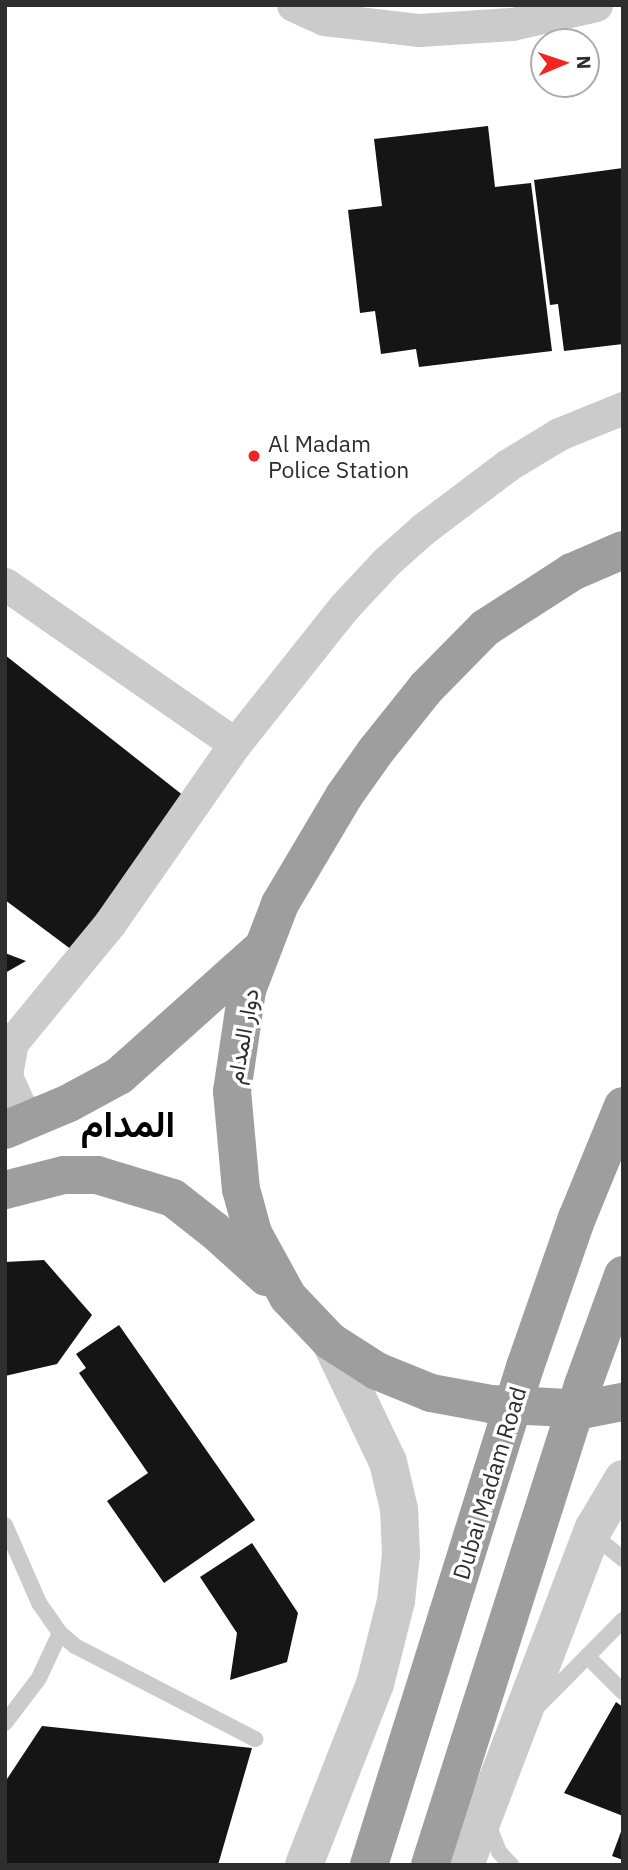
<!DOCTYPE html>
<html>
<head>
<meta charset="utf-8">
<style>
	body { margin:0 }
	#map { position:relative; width:628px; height:1870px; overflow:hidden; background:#fff; font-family:"IBM Plex Sans",Vazirmatn,sans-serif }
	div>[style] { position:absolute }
	.building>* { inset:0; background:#151515 }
	.service>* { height:16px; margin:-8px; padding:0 8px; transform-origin:8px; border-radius:8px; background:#cbcbcb }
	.minor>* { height:33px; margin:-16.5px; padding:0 16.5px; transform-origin:16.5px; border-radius:16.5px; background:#cbcbcb }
	.tertiary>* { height:38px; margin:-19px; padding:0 19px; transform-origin:19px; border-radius:19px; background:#cbcbcb }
	.trunk>* { height:38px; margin:-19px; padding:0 19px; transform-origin:19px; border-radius:19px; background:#9e9e9e }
	.dots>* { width:19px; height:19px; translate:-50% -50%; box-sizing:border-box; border:4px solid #fff; border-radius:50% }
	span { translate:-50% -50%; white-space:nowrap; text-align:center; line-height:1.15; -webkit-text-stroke:7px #fff; paint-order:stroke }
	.poi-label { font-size:23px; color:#2e2e2e }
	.left { translate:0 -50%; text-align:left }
	.street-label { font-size:23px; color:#2e2e2e }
	.town-label { font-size:37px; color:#000; font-weight:700 }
	.frame { position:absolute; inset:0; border:7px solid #2e2e2e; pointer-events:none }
	.north { position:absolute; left:530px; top:28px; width:70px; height:70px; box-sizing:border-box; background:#fff; border:2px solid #ababab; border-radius:50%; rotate:88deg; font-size:19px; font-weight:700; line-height:28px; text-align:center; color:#2e2e2e }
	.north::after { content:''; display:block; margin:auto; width:24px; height:32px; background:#f32522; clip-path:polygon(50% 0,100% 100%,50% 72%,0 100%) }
</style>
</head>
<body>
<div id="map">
	<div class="building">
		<i style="clip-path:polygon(488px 126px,495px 187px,531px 183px,552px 351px,419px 367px,416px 349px,381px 354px,375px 311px,360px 313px,348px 210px,382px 206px,374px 139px)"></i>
		<i style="clip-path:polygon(623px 168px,623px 344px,564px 351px,558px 304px,550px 305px,534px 180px)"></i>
		<i style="clip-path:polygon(5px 655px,189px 800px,72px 950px,5px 900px)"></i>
		<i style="clip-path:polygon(5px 953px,26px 961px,5px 973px)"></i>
		<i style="clip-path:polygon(44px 1260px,92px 1315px,57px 1364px,5px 1376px,5px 1262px)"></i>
		<i style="clip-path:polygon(119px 1325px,255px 1520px,164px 1583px,107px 1501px,148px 1473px,79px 1373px,86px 1368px,76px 1354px)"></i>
		<i style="clip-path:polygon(252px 1543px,298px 1613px,287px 1662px,230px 1680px,237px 1633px,200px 1577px)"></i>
		<i style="clip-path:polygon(616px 1702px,623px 1707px,623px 1816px,564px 1793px)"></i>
		<i style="clip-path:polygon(42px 1726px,252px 1748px,218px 1865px,5px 1865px,5px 1782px)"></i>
		<i style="clip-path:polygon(622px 1829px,623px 1829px,623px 1860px,612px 1856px)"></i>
	</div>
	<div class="service">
		<i style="left:5px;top:1525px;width:85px;rotate:66.4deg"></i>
		<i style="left:39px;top:1603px;width:37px;rotate:55deg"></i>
		<i style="left:60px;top:1633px;width:20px;rotate:41deg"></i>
		<i style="left:75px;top:1646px;width:203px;rotate:27.3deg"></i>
		<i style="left:596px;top:1531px;width:13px;rotate:61deg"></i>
		<i style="left:602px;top:1542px;width:27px;rotate:39deg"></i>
		<i style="left:587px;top:1656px;width:51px;rotate:45deg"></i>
		<i style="left:538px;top:1706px;width:121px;rotate:-45.3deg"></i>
		<i style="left:5px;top:1723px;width:56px;rotate:-52.9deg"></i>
		<i style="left:39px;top:1678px;width:50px;rotate:-65deg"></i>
		<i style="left:487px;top:1822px;width:32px;rotate:68deg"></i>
		<i style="left:499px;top:1852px;width:18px;rotate:47deg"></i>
	</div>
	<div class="minor">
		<i style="left:293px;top:5px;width:34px;rotate:24deg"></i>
		<i style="left:324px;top:19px;width:96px;rotate:6.6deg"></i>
		<i style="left:419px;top:30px;width:93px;rotate:-3.7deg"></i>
		<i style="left:512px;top:24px;width:86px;rotate:-12.7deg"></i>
		<i style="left:5px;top:584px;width:280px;rotate:34.8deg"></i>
		<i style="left:11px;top:1047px;width:29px;rotate:100deg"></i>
		<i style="left:6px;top:1076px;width:32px;rotate:66deg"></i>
		<i style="left:19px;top:1105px;width:19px;rotate:39deg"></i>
		<i style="left:5px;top:1051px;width:166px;rotate:-50.6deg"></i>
		<i style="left:110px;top:923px;width:218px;rotate:-55.1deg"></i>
		<i style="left:235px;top:744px;width:175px;rotate:-51.5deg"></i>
		<i style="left:344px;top:607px;width:62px;rotate:-47deg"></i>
		<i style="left:386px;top:562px;width:50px;rotate:-41.7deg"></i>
		<i style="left:423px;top:529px;width:106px;rotate:-37deg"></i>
		<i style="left:508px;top:465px;width:60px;rotate:-31.3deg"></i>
		<i style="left:559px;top:434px;width:69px;rotate:-22.1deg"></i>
	</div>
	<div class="tertiary">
		<i style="left:304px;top:1865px;width:194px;rotate:-68.6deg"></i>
		<i style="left:375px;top:1684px;width:86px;rotate:-75.8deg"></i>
		<i style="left:396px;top:1601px;width:47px;rotate:-83.9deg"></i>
		<i style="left:401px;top:1554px;width:45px;rotate:-92.5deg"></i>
		<i style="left:399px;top:1509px;width:48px;rotate:-103.2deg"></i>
		<i style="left:388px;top:1462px;width:134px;rotate:-115.6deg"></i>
		<i style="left:465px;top:1865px;width:361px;rotate:-69.1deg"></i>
		<i style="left:594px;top:1528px;width:57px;rotate:-59.4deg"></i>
	</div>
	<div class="trunk">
		<i style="left:623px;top:550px;width:56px;rotate:156.7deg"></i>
		<i style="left:572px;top:572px;width:103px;rotate:147.2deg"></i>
		<i style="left:485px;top:628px;width:84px;rotate:134.5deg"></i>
		<i style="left:426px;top:688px;width:82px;rotate:128.6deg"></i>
		<i style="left:375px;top:752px;width:54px;rotate:125.2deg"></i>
		<i style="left:344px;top:796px;width:126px;rotate:120.7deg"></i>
		<i style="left:280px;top:904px;width:92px;rotate:111deg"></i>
		<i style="left:247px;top:990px;width:102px;rotate:98.4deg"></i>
		<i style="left:232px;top:1091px;width:98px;rotate:84.8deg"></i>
		<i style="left:241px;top:1189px;width:46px;rotate:74.7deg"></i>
		<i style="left:253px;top:1233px;width:73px;rotate:61.3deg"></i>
		<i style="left:288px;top:1297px;width:61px;rotate:46.3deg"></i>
		<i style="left:330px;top:1341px;width:56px;rotate:32.6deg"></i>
		<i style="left:377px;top:1371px;width:58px;rotate:22.2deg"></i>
		<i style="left:431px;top:1393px;width:61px;rotate:10.4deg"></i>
		<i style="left:491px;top:1404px;width:95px;rotate:3deg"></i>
		<i style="left:586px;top:1409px;width:38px;rotate:-11deg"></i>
		<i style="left:5px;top:1130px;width:69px;rotate:-22.9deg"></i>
		<i style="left:69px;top:1103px;width:57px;rotate:-28.4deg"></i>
		<i style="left:119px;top:1076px;width:188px;rotate:-41.8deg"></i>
		<i style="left:5px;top:1190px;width:61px;rotate:-14.3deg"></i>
		<i style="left:64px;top:1175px;width:33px"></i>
		<i style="left:97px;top:1175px;width:79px;rotate:16.8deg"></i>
		<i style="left:173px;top:1198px;width:53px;rotate:38.2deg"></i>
		<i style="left:215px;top:1231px;width:69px;rotate:42deg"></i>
		<i style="left:369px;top:1865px;width:522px;rotate:-72.61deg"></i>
		<i style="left:525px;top:1367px;width:158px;rotate:-70.8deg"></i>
		<i style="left:577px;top:1218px;width:121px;rotate:-67.7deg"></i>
		<i style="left:430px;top:1865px;width:504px;rotate:-72.32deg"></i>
		<i style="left:583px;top:1385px;width:117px;rotate:-70deg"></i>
	</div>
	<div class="dots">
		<i style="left:254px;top:456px;background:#f32522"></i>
	</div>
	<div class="poi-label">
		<span class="left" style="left:268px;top:456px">Al Madam<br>Police Station</span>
	</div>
	<div class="street-label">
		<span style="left:242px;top:1036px;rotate:-80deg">دوار المدام</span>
		<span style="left:489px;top:1483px;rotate:-73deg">Dubai Madam Road</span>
	</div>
	<div class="town-label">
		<span style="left:128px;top:1123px">المدام</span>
	</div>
	<div class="frame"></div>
	<div class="north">N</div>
</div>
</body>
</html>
